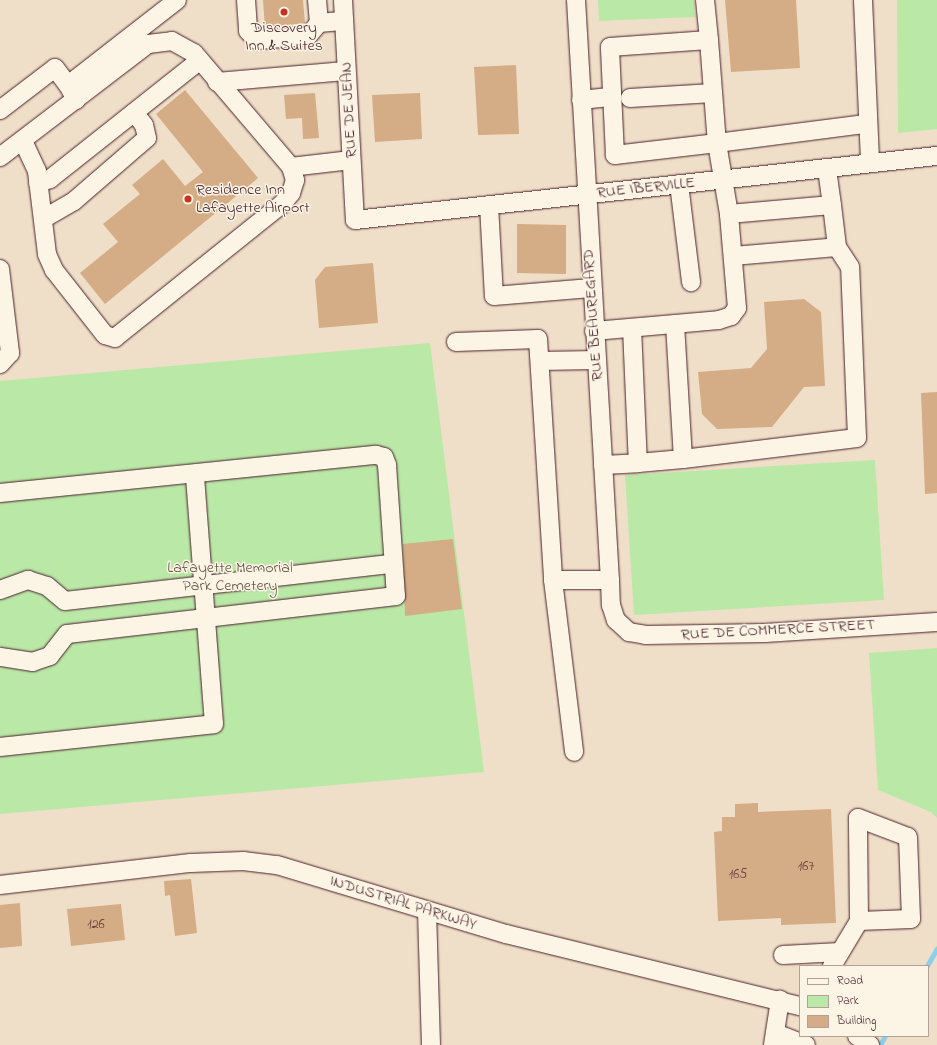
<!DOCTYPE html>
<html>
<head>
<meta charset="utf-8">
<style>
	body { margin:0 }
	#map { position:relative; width:937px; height:1045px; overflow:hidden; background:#f0dfc8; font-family:"Indie Flower",sans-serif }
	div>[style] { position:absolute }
	.green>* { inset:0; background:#bae8a7 }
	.stream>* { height:4.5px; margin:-2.25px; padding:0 2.25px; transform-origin:2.25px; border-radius:2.25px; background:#8bcfed }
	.building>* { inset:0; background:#d4ac85 }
	.roads { filter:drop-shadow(0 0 1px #4a1f2b) drop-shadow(0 0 1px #4a1f2b) }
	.minor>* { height:18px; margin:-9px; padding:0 9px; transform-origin:9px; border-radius:9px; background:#fcf5e5 }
	.dots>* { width:11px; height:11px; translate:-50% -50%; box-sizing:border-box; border:2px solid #fcf5e5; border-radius:50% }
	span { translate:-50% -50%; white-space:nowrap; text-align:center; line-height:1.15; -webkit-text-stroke:3px #fcf5e5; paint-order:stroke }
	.number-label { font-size:14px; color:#6c4242 }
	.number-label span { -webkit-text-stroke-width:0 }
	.poi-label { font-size:16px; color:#4a1f2b }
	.left { translate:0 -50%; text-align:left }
	.street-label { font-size:16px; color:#4a1f2b }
	.park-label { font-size:16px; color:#66514a }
	.legend { position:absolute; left:799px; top:965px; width:130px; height:72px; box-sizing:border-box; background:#fcf5e5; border:1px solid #b59f9b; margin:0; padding:5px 7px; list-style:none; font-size:12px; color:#4a1f2b }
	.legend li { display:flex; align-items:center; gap:8px; height:20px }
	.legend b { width:20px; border:1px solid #b59f9b }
</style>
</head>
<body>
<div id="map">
	<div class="green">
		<i style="clip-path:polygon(598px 0,694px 0,695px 17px,599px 21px)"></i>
		<i style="clip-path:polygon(897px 0,937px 0,937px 129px,898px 133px)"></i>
		<i style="clip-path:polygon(430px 343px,484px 772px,0 814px,0 381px)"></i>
		<i style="clip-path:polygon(875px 460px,884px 600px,634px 615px,625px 475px)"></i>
		<i style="clip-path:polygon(937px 648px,937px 818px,931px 812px,878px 790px,869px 653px)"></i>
	</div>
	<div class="stream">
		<i style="left:927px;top:966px;width:20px;rotate:-60deg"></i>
		<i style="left:880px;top:1045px;width:10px;rotate:-61deg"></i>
	</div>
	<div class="building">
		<i style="clip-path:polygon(263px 0,303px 0,305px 23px,265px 28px)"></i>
		<i style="clip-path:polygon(725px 0,796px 0,800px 68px,731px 72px)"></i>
		<i style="clip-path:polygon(516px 65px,519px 134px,478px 135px,474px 67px)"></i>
		<i style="clip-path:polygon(185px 90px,258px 178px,105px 304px,80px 273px,118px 242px,103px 224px,140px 194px,132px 185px,163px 159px,185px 186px,203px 172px,156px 114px)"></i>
		<i style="clip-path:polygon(315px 93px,319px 138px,303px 139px,302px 118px,286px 119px,284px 95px)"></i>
		<i style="clip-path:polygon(420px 93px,422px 139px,375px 142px,372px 95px)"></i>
		<i style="clip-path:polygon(517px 224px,566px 225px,566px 274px,517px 273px)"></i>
		<i style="clip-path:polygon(373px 263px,378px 323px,319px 328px,315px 280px,325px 267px)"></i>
		<i style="clip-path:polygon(804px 299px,821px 312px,825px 386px,804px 387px,772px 427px,717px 429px,702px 414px,698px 372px,751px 368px,767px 349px,764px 302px)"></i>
		<i style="clip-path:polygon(937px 392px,937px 493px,925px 494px,921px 393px)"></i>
		<i style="clip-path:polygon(453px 539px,462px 609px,405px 616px,403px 544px)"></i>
		<i style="clip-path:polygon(758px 803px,758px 812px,831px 809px,836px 923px,781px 925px,781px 918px,718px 921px,714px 832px,722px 831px,722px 817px,735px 817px,735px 804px)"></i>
		<i style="clip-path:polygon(191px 879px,197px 933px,175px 936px,170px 895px,165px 896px,164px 881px)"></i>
		<i style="clip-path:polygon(20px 903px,22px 946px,0 948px,0 905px)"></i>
		<i style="clip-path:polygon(121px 904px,125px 940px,71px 946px,67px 909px)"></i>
	</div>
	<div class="roads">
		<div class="minor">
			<i style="left:246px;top:0;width:31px;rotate:86deg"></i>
			<i style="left:248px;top:31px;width:13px;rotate:45deg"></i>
			<i style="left:257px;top:40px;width:51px;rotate:-4.5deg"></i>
			<i style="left:308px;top:36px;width:17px;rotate:-50deg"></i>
			<i style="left:319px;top:23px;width:25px;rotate:-5deg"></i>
			<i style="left:317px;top:0;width:23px;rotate:85deg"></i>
			<i style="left:343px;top:0;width:220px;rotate:86.9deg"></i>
			<i style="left:355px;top:220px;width:586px;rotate:-6.28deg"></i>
			<i style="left:576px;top:0;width:581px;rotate:86.65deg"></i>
			<i style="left:610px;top:580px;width:25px;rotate:88deg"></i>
			<i style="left:611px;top:605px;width:16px;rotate:72deg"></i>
			<i style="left:616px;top:620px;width:18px;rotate:43deg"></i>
			<i style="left:629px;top:632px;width:17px;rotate:10deg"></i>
			<i style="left:646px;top:635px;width:119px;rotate:-1deg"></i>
			<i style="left:765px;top:633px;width:172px;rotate:-3.7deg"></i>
			<i style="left:863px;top:0;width:162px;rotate:87.5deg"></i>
			<i style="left:709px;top:40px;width:103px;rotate:85.6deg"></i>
			<i style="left:717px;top:143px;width:150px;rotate:-7.3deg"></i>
			<i style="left:217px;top:82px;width:129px;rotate:-4.9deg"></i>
			<i style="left:630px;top:98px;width:83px;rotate:-3.4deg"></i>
			<i style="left:76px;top:100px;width:17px;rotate:-118deg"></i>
			<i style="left:68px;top:85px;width:138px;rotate:-37.9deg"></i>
			<i style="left:581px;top:100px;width:31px;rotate:-6deg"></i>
			<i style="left:0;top:110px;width:69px;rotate:-37.4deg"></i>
			<i style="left:55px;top:68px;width:21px;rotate:53deg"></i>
			<i style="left:0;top:157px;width:186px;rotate:-37.4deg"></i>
			<i style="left:148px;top:44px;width:24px;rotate:-7deg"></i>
			<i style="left:172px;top:41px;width:25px;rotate:29deg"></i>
			<i style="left:194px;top:53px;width:150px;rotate:49.6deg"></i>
			<i style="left:291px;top:167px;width:14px;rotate:73deg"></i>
			<i style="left:295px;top:180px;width:14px;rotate:107deg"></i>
			<i style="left:291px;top:193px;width:14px;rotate:129deg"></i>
			<i style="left:282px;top:204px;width:214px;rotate:141.3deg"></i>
			<i style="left:115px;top:338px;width:10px;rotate:-163deg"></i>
			<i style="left:105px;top:335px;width:83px;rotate:-128.1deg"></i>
			<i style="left:54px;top:270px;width:17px;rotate:-114deg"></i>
			<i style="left:47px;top:254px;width:84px;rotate:-96.9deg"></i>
			<i style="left:37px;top:171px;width:33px;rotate:-115deg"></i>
			<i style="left:291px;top:167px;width:60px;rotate:-6.7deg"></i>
			<i style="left:38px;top:183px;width:13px;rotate:-18deg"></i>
			<i style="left:50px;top:179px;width:191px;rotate:-38.4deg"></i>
			<i style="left:679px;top:184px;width:99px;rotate:83deg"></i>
			<i style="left:489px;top:205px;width:91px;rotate:86.9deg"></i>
			<i style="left:494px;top:296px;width:97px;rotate:-4.7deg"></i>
			<i style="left:729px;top:214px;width:103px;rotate:-5deg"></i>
			<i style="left:832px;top:205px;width:37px;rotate:-98deg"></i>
			<i style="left:43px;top:219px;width:36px;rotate:-30deg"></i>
			<i style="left:74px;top:201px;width:96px;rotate:-40.8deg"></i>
			<i style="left:147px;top:138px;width:13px;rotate:-103deg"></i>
			<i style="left:144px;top:125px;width:16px;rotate:-128deg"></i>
			<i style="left:733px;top:256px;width:104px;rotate:-4.9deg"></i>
			<i style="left:837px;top:247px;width:42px;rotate:-96.8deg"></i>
			<i style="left:0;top:269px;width:85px;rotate:83.2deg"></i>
			<i style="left:10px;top:353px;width:15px;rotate:132deg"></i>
			<i style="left:632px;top:328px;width:135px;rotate:87.5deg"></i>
			<i style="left:638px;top:463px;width:45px;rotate:-5.1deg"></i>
			<i style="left:683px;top:459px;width:135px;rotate:-93.4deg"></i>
			<i style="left:594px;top:331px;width:125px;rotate:-5deg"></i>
			<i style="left:719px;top:320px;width:13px;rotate:-18deg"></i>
			<i style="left:731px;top:316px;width:10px;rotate:-53deg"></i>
			<i style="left:737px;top:308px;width:94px;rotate:-94.9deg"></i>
			<i style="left:729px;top:214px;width:72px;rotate:-99.6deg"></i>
			<i style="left:717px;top:143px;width:103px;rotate:173.3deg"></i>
			<i style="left:615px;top:155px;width:108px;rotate:-92.7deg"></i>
			<i style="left:610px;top:47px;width:99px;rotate:-4deg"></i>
			<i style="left:709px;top:40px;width:40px;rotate:-95.7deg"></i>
			<i style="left:456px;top:342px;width:82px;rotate:-2.1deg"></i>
			<i style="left:538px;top:339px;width:241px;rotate:86.4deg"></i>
			<i style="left:553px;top:580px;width:57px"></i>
			<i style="left:540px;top:361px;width:56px;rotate:-1deg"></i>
			<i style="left:683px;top:459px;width:175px;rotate:-6.9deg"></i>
			<i style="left:857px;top:438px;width:171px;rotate:-92.3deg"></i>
			<i style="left:850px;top:267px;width:24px;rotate:-123deg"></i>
			<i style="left:603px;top:465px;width:35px;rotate:-3deg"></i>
			<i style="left:0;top:493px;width:378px;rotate:-5.8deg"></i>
			<i style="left:376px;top:455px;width:8px;rotate:14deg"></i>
			<i style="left:384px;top:457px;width:9px;rotate:69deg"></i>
			<i style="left:387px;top:465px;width:131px;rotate:86.1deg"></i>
			<i style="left:396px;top:596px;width:331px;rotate:173.4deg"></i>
			<i style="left:67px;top:634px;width:28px;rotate:128deg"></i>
			<i style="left:50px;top:656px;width:18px;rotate:161deg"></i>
			<i style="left:33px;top:662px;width:33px;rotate:-171deg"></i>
			<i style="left:553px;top:580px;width:173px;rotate:83deg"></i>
			<i style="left:0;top:590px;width:30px;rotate:-20deg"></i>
			<i style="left:28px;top:580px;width:20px;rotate:18deg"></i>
			<i style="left:47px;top:586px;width:23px;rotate:40deg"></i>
			<i style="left:65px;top:601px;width:329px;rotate:-6.5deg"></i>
			<i style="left:0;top:747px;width:215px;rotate:-6.1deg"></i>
			<i style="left:214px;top:724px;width:250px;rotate:-94.4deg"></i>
			<i style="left:0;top:885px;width:192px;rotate:-6.6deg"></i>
			<i style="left:191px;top:863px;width:52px;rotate:-2.2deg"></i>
			<i style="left:243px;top:861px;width:34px;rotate:7deg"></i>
			<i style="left:277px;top:865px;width:239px;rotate:16.8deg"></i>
			<i style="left:506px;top:934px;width:303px;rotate:13.8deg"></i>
			<i style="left:427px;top:911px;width:134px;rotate:88.3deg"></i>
			<i style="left:783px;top:955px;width:57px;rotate:-3deg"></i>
			<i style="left:832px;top:966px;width:52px;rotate:-59deg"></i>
			<i style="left:859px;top:921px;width:103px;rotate:-90.6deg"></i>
			<i style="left:858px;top:818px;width:53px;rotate:20.8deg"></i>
			<i style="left:908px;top:837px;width:82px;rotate:87.9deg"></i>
			<i style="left:911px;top:919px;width:52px;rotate:177.8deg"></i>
			<i style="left:775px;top:1033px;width:33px;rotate:21deg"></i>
			<i style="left:857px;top:1036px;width:16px;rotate:35deg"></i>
			<i style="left:773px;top:1045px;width:46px;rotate:-81.2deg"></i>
		</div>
	</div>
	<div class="dots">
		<i style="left:284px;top:12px;background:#c8321e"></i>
		<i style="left:188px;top:199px;background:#c8321e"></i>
	</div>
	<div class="number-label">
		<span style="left:806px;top:867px">167</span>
		<span style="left:738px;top:875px">165</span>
		<span style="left:96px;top:925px">126</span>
	</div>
	<div class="poi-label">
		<span style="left:284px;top:37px">Discovery<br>Inn &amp; Suites</span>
		<span class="left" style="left:196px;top:199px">Residence Inn<br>Lafayette Airport</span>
	</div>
	<div class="street-label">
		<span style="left:349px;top:110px;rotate:-93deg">RUE DE JEAN</span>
		<span style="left:646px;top:188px;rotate:-6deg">RUE IBERVILLE</span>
		<span style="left:593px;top:315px;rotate:-94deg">RUE BEAUREGARD</span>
		<span style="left:778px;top:630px;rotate:-3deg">RUE DE COMMERCE STREET</span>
		<span style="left:403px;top:903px;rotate:17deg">INDUSTRIAL PARKWAY</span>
	</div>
	<div class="park-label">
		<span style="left:230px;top:577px">Lafayette Memorial<br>Park Cemetery</span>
	</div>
	<ul class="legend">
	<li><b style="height:5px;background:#fcf5e5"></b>Road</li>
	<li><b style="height:11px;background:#bae8a7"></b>Park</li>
	<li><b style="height:11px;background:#d4ac85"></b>Building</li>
	</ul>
</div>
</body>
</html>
